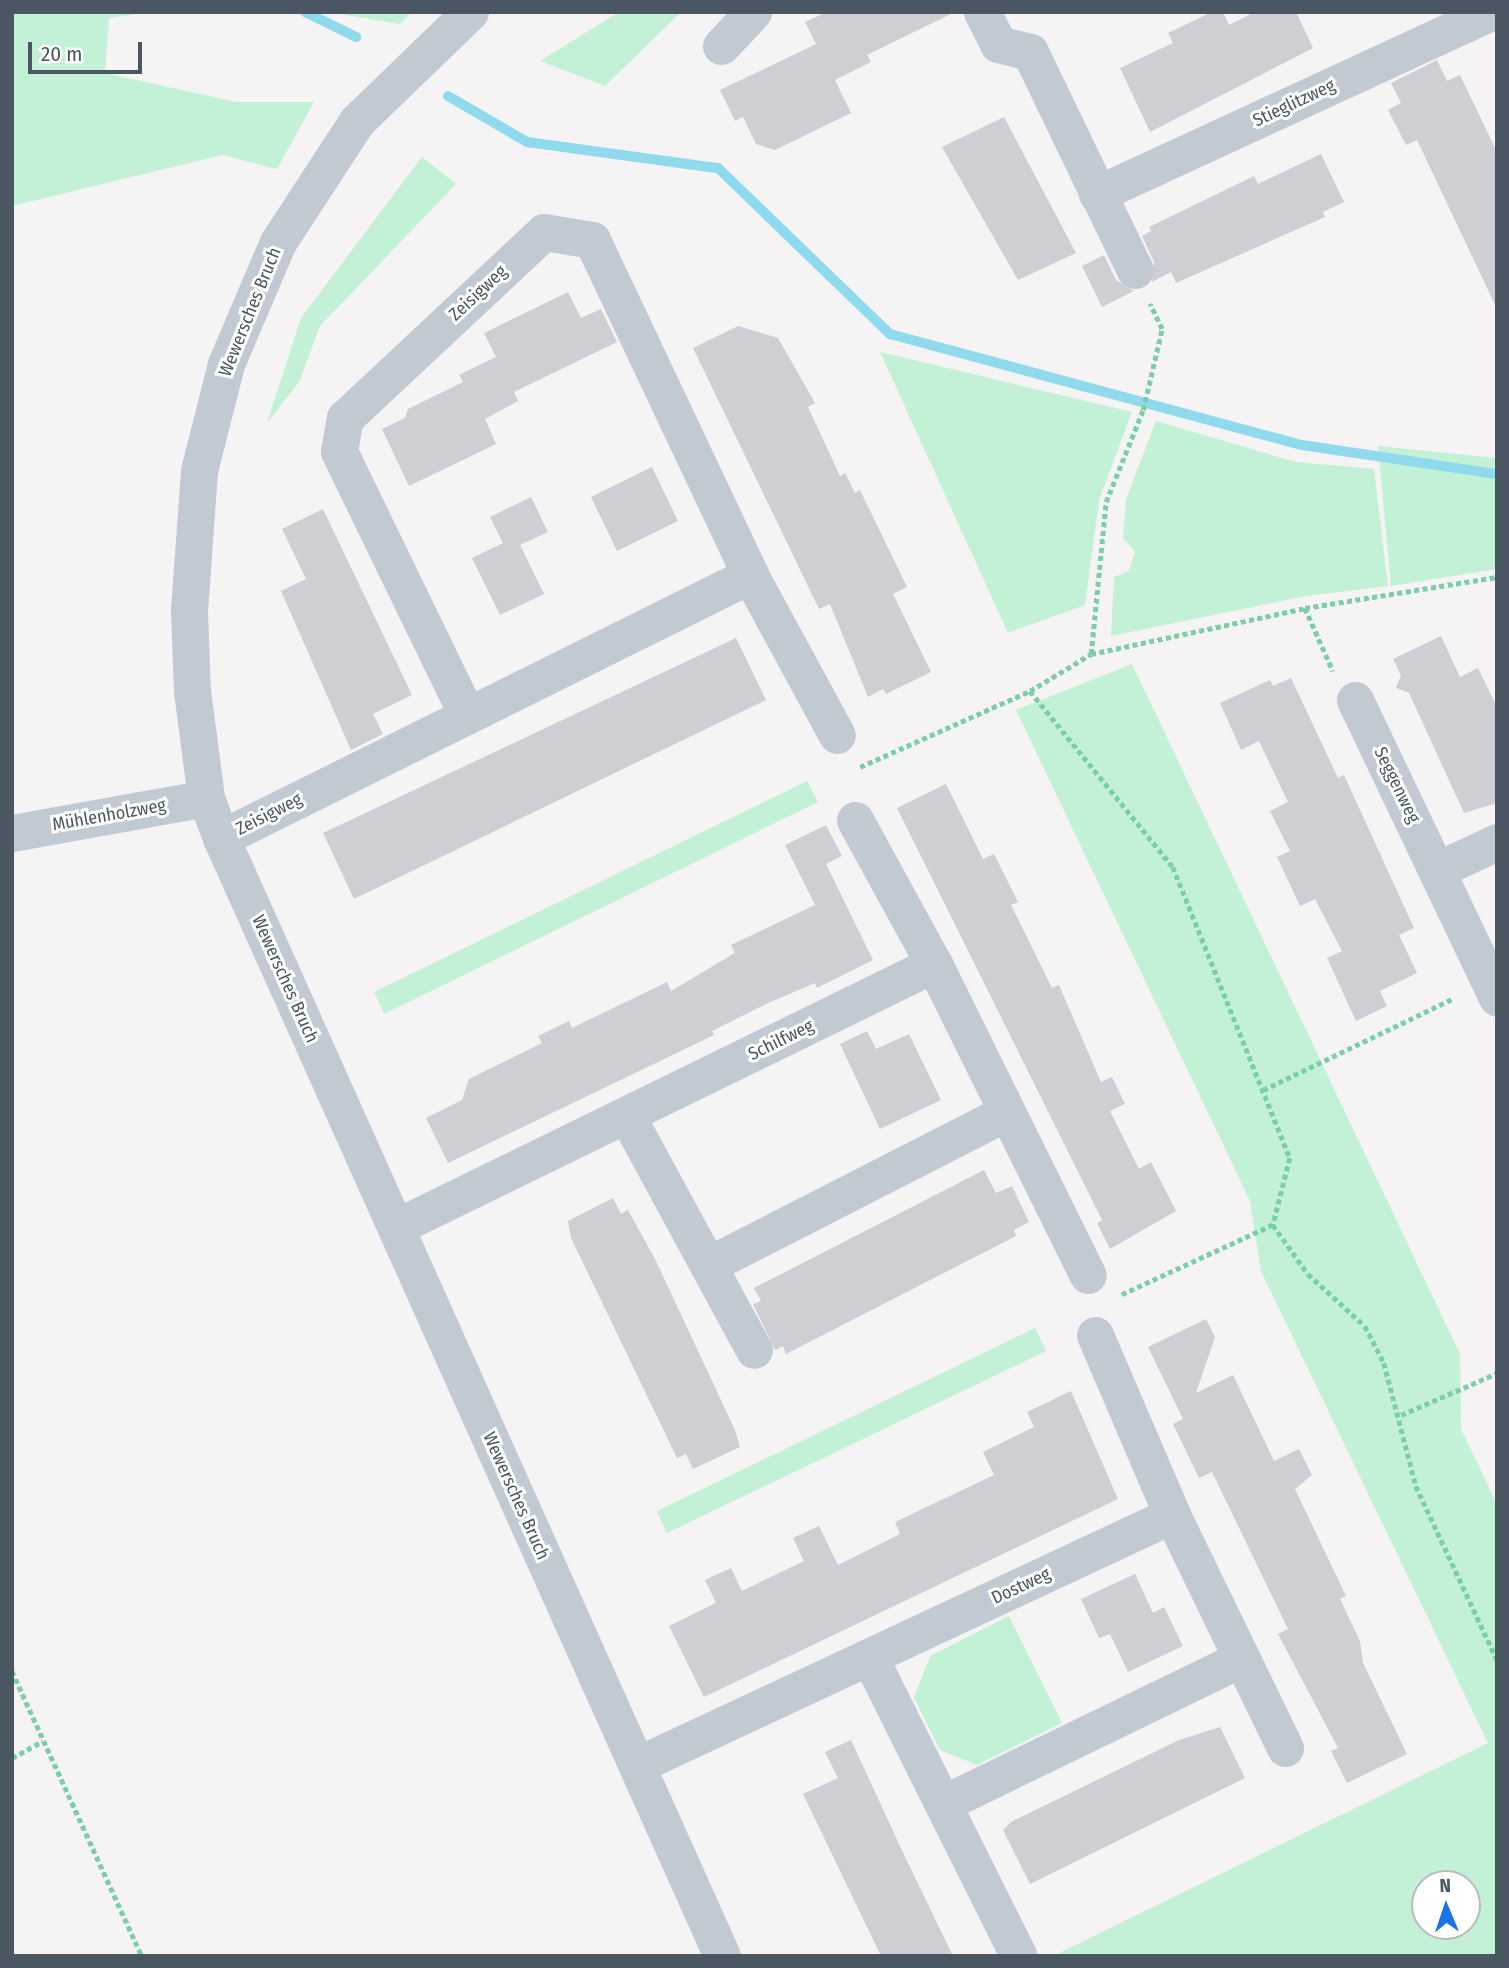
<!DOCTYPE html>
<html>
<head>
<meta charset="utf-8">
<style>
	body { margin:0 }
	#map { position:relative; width:1509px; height:1968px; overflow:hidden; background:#f5f3f3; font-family:"Fira Sans Condensed",sans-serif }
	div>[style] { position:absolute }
	.green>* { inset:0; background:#c3f1d5 }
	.stream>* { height:10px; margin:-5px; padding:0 5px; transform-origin:5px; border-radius:5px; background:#90daee }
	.building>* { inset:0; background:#cdcfd5 }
	.path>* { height:4.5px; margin-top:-2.25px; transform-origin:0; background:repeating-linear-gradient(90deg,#7ad0a6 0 5px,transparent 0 8.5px) }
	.minor>* { height:37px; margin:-18.5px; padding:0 18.5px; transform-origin:18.5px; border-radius:18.5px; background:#c1cad2 }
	span { translate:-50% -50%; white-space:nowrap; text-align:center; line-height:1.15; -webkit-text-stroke:6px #fff; paint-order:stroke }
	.street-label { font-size:18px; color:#4a5661 }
	.frame { position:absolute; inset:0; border:14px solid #4a5661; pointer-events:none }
	.north { position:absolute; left:1411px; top:1870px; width:70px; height:70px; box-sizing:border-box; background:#fff; border:2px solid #b7bbc0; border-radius:50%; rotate:358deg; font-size:19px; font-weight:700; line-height:28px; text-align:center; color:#4a5661 }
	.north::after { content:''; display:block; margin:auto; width:24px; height:32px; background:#1a73e8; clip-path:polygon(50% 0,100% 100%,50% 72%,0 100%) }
	.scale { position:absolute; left:28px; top:42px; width:114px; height:32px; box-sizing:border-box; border:4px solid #4a5661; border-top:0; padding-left:9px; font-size:21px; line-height:24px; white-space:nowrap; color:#4a5661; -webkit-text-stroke:5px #fff; paint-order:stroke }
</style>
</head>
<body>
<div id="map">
	<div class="green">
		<i style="clip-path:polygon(12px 12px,150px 12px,109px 18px,105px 73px,236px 102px,314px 102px,277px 169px,222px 155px,12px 206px)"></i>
		<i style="clip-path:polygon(327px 12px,412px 12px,400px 24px)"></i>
		<i style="clip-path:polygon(619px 12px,681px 12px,605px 86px,540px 61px)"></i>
		<i style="clip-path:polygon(422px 157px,456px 184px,320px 326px,299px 382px,267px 423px,301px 318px)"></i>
		<i style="clip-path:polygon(880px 352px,1132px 412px,1099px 500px,1085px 605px,1008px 633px)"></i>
		<i style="clip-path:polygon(1156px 421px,1296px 462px,1374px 469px,1388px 586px,1306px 596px,1111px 636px,1114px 577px,1129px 571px,1135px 552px,1123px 538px,1126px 499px)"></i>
		<i style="clip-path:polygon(1378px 446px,1497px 458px,1497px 569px,1391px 586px)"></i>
		<i style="clip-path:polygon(evenodd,1132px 664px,1460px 1354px,1461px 1429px,1497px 1504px,1497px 1956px,1053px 1956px,1488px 1743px,1261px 1271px,1250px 1201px,1016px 710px,1132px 664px,1425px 1884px,1467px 1884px,1467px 1926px,1425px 1926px,1425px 1884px)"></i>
		<i style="clip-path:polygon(807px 781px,818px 802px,384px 1014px,374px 992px)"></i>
		<i style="clip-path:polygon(1035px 1328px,1046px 1351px,667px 1533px,657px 1511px)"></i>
		<i style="clip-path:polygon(1009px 1616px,1062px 1723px,977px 1765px,940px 1750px,914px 1698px,930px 1656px)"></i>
	</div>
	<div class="stream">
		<i style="left:305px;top:12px;width:57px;rotate:26.1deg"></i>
		<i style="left:448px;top:96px;width:91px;rotate:30.2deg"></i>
		<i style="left:527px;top:142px;width:193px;rotate:7.8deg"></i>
		<i style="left:718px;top:168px;width:239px;rotate:44deg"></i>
		<i style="left:890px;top:334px;width:427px;rotate:15.1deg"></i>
		<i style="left:1302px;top:445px;width:197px;rotate:8.5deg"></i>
	</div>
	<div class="building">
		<i style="clip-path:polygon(827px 12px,955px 12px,867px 55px,871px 62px,835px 80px,851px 113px,775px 150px,756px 144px,743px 117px,735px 121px,720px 90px,816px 44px,805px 22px)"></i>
		<i style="clip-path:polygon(1212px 12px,1223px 12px,1229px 25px,1255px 12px,1296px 12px,1313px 48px,1150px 132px,1120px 68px,1173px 43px,1168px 33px)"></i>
		<i style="clip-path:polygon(1437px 60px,1447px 81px,1460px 75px,1497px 152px,1497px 309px,1417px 140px,1406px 145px,1388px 110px,1401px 103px,1391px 83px)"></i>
		<i style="clip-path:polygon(1004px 117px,1076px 253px,1018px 280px,942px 147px)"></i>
		<i style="clip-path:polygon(1321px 154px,1344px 202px,1323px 212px,1325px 217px,1176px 283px,1171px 272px,1152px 282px,1154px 262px,1142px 236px,1151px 231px,1149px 227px,1254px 176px,1258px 184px)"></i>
		<i style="clip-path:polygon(1104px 255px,1116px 280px,1134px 291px,1102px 307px,1082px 266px)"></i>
		<i style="clip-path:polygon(568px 292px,581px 318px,601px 309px,617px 342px,514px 392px,518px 401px,485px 419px,496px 444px,409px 486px,382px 429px,405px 418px,408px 409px,463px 382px,459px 375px,496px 357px,484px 333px)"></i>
		<i style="clip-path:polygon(738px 326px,778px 338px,815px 403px,808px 407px,840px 476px,845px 473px,855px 493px,860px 490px,907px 587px,893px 594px,931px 672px,886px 694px,883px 689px,868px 697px,830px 604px,819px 609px,693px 348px)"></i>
		<i style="clip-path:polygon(652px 467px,678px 521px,617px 551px,591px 497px)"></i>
		<i style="clip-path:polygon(531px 497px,548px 532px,520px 545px,544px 594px,500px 615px,472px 558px,503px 543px,490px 517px)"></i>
		<i style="clip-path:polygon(323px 509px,412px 695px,373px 714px,383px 734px,351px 750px,281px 591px,306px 579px,282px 529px)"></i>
		<i style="clip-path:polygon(1441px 636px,1460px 677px,1478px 668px,1497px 707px,1497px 803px,1464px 813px,1409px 693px,1396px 688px,1401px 675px,1393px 659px)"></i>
		<i style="clip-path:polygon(736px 638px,766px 700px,354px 899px,323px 833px)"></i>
		<i style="clip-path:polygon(1291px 678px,1338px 778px,1344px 775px,1414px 928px,1399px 935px,1417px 973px,1380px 991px,1387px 1006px,1356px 1021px,1327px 958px,1342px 951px,1315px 899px,1300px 906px,1277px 857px,1290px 851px,1270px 811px,1288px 802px,1259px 741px,1241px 750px,1220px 703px,1270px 680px,1273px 686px)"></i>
		<i style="clip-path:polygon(946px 784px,983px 859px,994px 854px,1018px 902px,1011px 905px,1052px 988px,1059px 985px,1101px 1082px,1112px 1077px,1125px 1104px,1110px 1111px,1139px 1169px,1151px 1162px,1176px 1211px,1110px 1249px,1097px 1223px,1102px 1220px,897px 808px)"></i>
		<i style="clip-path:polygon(826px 825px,842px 856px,826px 864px,873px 960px,817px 988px,815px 983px,766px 1004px,712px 1031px,714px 1035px,448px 1163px,426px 1118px,462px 1100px,469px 1079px,542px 1043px,538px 1036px,569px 1021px,572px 1028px,667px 982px,671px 991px,735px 953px,731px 945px,815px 905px,785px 845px)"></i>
		<i style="clip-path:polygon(867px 1031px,876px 1049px,909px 1034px,941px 1100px,880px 1129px,840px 1044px)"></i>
		<i style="clip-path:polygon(984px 1170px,996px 1193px,1012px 1186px,1029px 1222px,1014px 1230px,1016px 1236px,786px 1354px,783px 1346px,775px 1350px,753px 1304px,761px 1301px,754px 1288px)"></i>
		<i style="clip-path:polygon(613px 1198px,621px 1214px,628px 1210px,655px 1259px,735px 1430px,740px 1447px,693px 1469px,686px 1454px,677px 1458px,571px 1238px,568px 1221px)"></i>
		<i style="clip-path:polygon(1206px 1319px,1215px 1337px,1196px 1393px,1233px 1375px,1274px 1461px,1299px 1449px,1312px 1475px,1295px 1489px,1346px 1596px,1340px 1599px,1360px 1641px,1363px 1663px,1407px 1754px,1347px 1783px,1331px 1751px,1338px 1748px,1278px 1634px,1288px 1629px,1212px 1472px,1199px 1478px,1173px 1424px,1183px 1419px,1148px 1347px)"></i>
		<i style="clip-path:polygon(1071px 1391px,1118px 1499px,704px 1697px,669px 1626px,716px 1603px,705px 1580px,731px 1568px,742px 1591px,804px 1561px,793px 1538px,819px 1526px,838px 1565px,900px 1534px,895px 1522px,994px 1475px,983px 1452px,1034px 1427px,1027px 1412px)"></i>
		<i style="clip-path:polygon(1135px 1574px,1153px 1613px,1164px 1607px,1183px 1646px,1128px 1672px,1110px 1634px,1099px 1638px,1081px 1599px)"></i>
		<i style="clip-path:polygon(1220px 1727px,1245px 1778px,1030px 1884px,1003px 1830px,1011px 1822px,1179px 1740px)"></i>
		<i style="clip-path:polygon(851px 1740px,906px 1859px,953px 1956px,881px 1956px,803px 1794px,838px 1778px,825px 1752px)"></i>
	</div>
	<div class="path">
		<i style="left:1305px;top:608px;width:69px;rotate:66deg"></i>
		<i style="left:1091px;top:654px;width:153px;rotate:-84.4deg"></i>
		<i style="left:1106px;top:502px;width:99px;rotate:-68.1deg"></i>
		<i style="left:1143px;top:410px;width:83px;rotate:-76.8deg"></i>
		<i style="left:1162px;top:329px;width:28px;rotate:-116deg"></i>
		<i style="left:1030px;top:691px;width:227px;rotate:50.9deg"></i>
		<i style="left:1173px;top:867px;width:314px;rotate:68.1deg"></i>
		<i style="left:1290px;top:1158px;width:69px;rotate:104.2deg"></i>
		<i style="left:1273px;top:1225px;width:170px;rotate:155.2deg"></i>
		<i style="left:860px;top:767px;width:186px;rotate:-24.1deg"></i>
		<i style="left:1030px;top:691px;width:71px;rotate:-31.2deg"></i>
		<i style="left:1091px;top:654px;width:219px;rotate:-12.1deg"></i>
		<i style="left:1305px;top:608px;width:194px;rotate:-9.2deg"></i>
		<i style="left:1263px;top:1090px;width:212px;rotate:-25.7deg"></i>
		<i style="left:1273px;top:1225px;width:60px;rotate:54.5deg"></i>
		<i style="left:1308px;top:1274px;width:77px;rotate:42.4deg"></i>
		<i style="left:1365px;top:1326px;width:42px;rotate:62.8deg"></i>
		<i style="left:1384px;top:1363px;width:127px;rotate:75.4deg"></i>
		<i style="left:1416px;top:1486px;width:192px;rotate:65deg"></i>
		<i style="left:1401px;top:1415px;width:105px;rotate:-23.6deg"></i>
		<i style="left:12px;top:1671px;width:313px;rotate:65.5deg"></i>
		<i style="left:12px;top:1758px;width:35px;rotate:-29deg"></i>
	</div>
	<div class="minor">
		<i style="left:470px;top:12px;width:157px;rotate:136deg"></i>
		<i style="left:357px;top:121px;width:145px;rotate:123.1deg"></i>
		<i style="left:278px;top:242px;width:133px;rotate:113.1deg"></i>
		<i style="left:226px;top:364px;width:110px;rotate:104.2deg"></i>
		<i style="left:199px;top:471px;width:140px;rotate:94.1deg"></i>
		<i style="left:189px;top:611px;width:80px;rotate:87.9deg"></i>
		<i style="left:192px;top:691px;width:108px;rotate:82.5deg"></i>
		<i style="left:206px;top:798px;width:43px;rotate:69.4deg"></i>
		<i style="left:221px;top:838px;width:1225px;rotate:65.86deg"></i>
		<i style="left:982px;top:12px;width:36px;rotate:63deg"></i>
		<i style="left:998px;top:44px;width:33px;rotate:14deg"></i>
		<i style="left:1030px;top:52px;width:242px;rotate:64.3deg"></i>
		<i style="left:721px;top:46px;width:47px;rotate:-46.7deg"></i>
		<i style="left:1097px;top:194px;width:433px;rotate:-24.8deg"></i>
		<i style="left:1355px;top:700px;width:330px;rotate:64.5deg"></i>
		<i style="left:467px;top:715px;width:293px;rotate:-115.9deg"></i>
		<i style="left:339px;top:451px;width:34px;rotate:-80deg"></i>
		<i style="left:345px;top:418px;width:272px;rotate:-43.1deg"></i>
		<i style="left:544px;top:232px;width:49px;rotate:9.5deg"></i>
		<i style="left:592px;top:240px;width:370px;rotate:64.7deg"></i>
		<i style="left:750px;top:575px;width:182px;rotate:61.5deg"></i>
		<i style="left:855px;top:820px;width:164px;rotate:61.3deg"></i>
		<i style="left:934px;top:964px;width:347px;rotate:63.7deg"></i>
		<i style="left:12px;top:833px;width:197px;rotate:-10.2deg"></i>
		<i style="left:221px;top:838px;width:591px;rotate:-26.43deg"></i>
		<i style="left:1439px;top:869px;width:64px;rotate:-25deg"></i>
		<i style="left:627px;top:1116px;width:266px;rotate:61.5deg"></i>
		<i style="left:396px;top:1227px;width:599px;rotate:-26.05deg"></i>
		<i style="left:710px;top:1264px;width:331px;rotate:-27.1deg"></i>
		<i style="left:1095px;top:1335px;width:196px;rotate:66.8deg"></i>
		<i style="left:1172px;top:1515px;width:259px;rotate:64.1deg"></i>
		<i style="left:870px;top:1658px;width:332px;rotate:63.5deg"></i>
		<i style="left:637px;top:1765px;width:591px;rotate:-25.05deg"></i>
		<i style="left:944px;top:1803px;width:330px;rotate:-25.9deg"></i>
	</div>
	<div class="street-label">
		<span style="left:1294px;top:103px;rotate:-25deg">Stieglitzweg</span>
		<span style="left:478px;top:293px;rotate:-43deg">Zeisigweg</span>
		<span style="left:250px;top:312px;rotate:-68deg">Wewersches Bruch</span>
		<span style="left:1397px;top:785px;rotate:64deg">Seggenweg</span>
		<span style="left:269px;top:814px;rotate:-27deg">Zeisigweg</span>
		<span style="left:109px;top:815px;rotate:-10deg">Mühlenholzweg</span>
		<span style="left:285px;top:979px;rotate:66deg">Wewersches Bruch</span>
		<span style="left:781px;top:1040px;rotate:-26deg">Schilfweg</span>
		<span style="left:516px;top:1496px;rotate:66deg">Wewersches Bruch</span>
		<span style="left:1021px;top:1586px;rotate:-25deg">Dostweg</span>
	</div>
	<div class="frame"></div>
	<div class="north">N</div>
	<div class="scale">20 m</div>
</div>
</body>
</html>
